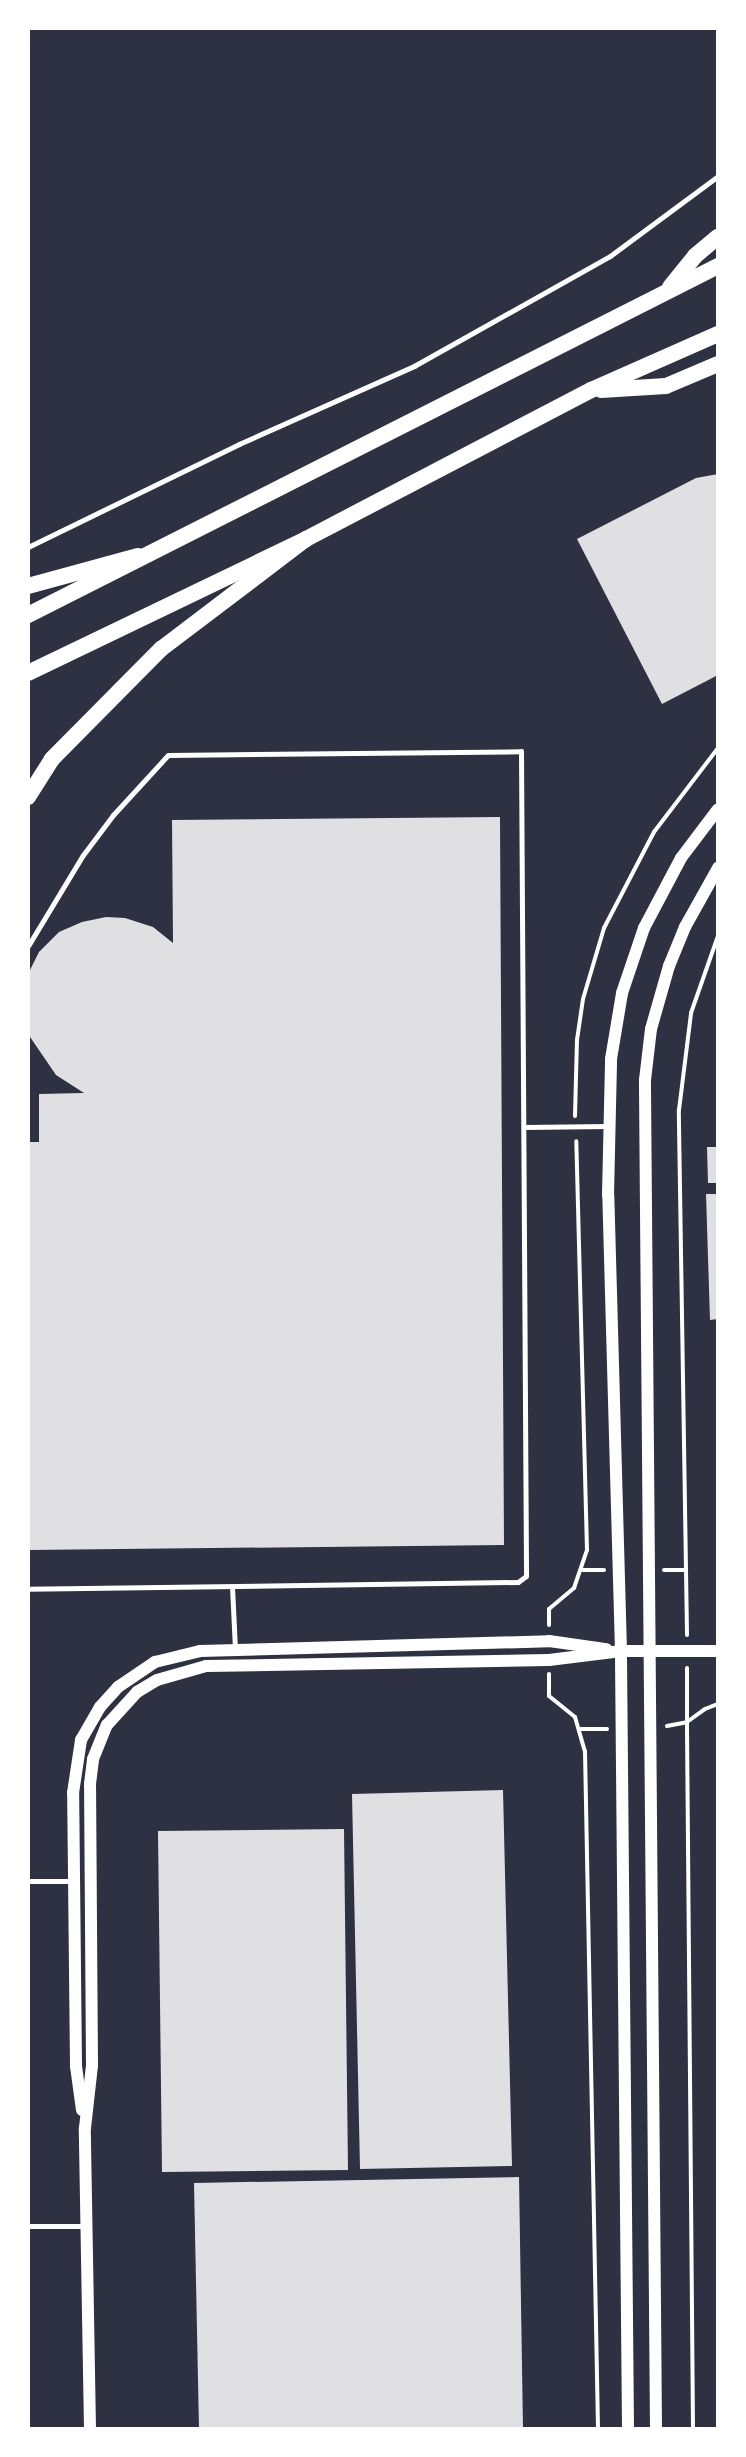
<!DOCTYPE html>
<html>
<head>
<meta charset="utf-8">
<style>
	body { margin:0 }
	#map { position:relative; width:746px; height:2457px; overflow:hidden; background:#2d3142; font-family:Roboto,sans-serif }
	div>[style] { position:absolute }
	.building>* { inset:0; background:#e0e0e3 }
	.path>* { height:4px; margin:-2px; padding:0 2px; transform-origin:2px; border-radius:2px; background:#fff }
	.service>* { height:5px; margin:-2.5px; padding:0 2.5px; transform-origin:2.5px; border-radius:2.5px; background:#fff }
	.tertiary>* { height:12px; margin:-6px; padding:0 6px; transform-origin:6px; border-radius:6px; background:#fff }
	.primary>* { height:16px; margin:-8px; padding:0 8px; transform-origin:8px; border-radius:8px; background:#fff }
	.trunk>* { height:16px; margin:-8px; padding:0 8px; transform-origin:8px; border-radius:8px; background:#fff }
	span { translate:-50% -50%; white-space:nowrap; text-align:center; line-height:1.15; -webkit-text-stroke:7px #fff; paint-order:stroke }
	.frame { position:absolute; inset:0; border:30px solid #fff; pointer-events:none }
</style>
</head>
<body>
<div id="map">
	<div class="building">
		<i style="clip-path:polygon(718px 474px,718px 675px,662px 704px,577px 539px,696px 478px)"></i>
		<i style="clip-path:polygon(500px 817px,504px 1545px,28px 1550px,28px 1142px,39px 1142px,39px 1094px,84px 1093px,56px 1075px,28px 1034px,28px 974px,39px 952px,59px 932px,82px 922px,106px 917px,125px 918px,153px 927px,173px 943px,172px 820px)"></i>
		<i style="clip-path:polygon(707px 1147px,718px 1147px,718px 1183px,708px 1183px)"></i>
		<i style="clip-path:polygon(706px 1194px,718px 1194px,718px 1319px,710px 1320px)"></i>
		<i style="clip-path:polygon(503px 1790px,512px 2166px,360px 2169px,352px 1794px)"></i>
		<i style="clip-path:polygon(344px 1829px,348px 2170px,162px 2172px,158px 1831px)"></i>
		<i style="clip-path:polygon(519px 2177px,523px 2429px,199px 2429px,194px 2183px)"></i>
	</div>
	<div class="path">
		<i style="left:575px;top:1116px;width:76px;rotate:-88.5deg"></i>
		<i style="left:577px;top:1040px;width:41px;rotate:-81.7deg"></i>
		<i style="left:583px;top:999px;width:74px;rotate:-73.5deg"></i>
		<i style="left:604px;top:928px;width:108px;rotate:-62.5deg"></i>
		<i style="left:654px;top:832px;width:106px;rotate:-52.7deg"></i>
		<i style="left:583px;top:1570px;width:21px"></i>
		<i style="left:664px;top:1570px;width:22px"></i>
		<i style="left:686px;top:1570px;width:65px;rotate:89.1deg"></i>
		<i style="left:686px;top:1570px;width:460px;rotate:-90.9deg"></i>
		<i style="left:679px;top:1110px;width:98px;rotate:-82.9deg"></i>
		<i style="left:691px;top:1013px;width:82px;rotate:-70.7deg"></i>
		<i style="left:549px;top:1625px;width:16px;rotate:-90deg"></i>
		<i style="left:549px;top:1609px;width:33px;rotate:-40deg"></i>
		<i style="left:574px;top:1588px;width:40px;rotate:-71.1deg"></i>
		<i style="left:587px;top:1550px;width:409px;rotate:-91.5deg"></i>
		<i style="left:549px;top:1674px;width:22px;rotate:90deg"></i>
		<i style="left:549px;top:1696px;width:33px;rotate:39deg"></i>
		<i style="left:575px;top:1717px;width:35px;rotate:74deg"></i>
		<i style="left:585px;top:1751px;width:678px;rotate:88.9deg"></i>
		<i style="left:667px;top:1726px;width:20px;rotate:-11deg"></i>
		<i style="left:687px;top:1722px;width:54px;rotate:-90deg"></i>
		<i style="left:581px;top:1729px;width:26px"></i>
		<i style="left:693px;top:2429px;width:707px;rotate:-90.49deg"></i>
		<i style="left:687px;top:1722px;width:22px;rotate:-36deg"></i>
		<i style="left:705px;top:1709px;width:14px;rotate:-21deg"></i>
	</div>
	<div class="service">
		<i style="left:28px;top:547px;width:235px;rotate:-26deg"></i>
		<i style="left:239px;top:444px;width:192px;rotate:-24deg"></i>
		<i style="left:414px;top:366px;width:225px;rotate:-29.3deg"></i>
		<i style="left:610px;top:256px;width:134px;rotate:-36.5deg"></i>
		<i style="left:28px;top:946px;width:106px;rotate:-58.9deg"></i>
		<i style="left:83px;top:855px;width:50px;rotate:-53.1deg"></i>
		<i style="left:113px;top:815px;width:81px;rotate:-47.5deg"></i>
		<i style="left:168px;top:755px;width:353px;rotate:-0.6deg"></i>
		<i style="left:521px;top:751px;width:825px;rotate:89.65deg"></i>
		<i style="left:526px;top:1576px;width:10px;rotate:143deg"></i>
		<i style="left:518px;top:1582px;width:490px;rotate:179.2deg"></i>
		<i style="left:524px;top:1127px;width:84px;rotate:-0.7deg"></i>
		<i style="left:232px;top:1586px;width:63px;rotate:87.3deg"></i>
		<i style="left:28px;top:1881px;width:44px"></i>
		<i style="left:28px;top:2226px;width:57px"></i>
	</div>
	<div class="tertiary">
		<i style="left:82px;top:2110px;width:44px;rotate:-97.8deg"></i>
		<i style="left:76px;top:2066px;width:273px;rotate:-90.6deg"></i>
		<i style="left:73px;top:1793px;width:54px;rotate:-81.4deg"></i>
		<i style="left:81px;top:1740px;width:38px;rotate:-60deg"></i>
		<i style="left:100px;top:1707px;width:27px;rotate:-48deg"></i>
		<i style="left:118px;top:1687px;width:45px;rotate:-34deg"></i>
		<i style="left:155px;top:1662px;width:46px;rotate:-13.7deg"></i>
		<i style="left:200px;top:1651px;width:349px;rotate:-1.6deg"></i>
		<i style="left:549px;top:1641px;width:58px;rotate:8deg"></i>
		<i style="left:90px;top:2429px;width:301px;rotate:-91deg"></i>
		<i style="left:85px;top:2128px;width:62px;rotate:-83.6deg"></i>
		<i style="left:92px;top:2066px;width:282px;rotate:-90.4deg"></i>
		<i style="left:90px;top:1784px;width:25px;rotate:-83deg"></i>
		<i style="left:93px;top:1759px;width:37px;rotate:-68deg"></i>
		<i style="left:107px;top:1725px;width:45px;rotate:-47.7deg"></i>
		<i style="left:137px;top:1692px;width:23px;rotate:-31deg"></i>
		<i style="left:157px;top:1680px;width:51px;rotate:-15.9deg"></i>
		<i style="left:206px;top:1666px;width:343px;rotate:-1deg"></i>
		<i style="left:549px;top:1660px;width:73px;rotate:-7.1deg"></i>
		<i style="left:621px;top:1651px;width:97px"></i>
		<i style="left:628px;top:2429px;width:778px;rotate:-90.52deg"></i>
		<i style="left:621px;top:1651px;width:456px;rotate:-91.6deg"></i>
		<i style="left:608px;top:1195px;width:136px;rotate:-88.7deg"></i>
		<i style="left:611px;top:1059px;width:67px;rotate:-80.5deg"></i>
		<i style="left:622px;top:993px;width:69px;rotate:-71.3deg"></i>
		<i style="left:644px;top:928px;width:79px;rotate:-62.1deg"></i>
		<i style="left:681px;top:858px;width:61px;rotate:-52.9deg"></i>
		<i style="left:656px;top:2429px;width:1349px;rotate:-90.47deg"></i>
		<i style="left:645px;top:1080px;width:51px;rotate:-83.3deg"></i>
		<i style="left:651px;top:1029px;width:66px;rotate:-74.1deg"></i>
		<i style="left:669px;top:966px;width:42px;rotate:-67.7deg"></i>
		<i style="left:685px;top:927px;width:68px;rotate:-60.8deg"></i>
	</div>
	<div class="primary">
		<i style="left:670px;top:287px;width:40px;rotate:-51deg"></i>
		<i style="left:695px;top:256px;width:30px;rotate:-40deg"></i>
		<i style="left:601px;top:390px;width:65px;rotate:-3.5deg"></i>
		<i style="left:666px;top:386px;width:56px;rotate:-22.9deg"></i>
		<i style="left:28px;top:615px;width:773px;rotate:-26.83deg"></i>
		<i style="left:28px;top:673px;width:309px;rotate:-25.7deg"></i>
		<i style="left:306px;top:539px;width:322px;rotate:-27.6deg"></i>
		<i style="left:591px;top:390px;width:139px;rotate:-23.8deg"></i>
	</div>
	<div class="trunk">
		<i style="left:28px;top:586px;width:114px;rotate:-15.3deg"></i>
		<i style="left:28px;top:797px;width:45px;rotate:-57.7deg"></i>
		<i style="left:52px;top:759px;width:155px;rotate:-45.3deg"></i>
		<i style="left:161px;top:649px;width:182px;rotate:-37.2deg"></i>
	</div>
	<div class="frame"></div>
</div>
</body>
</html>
